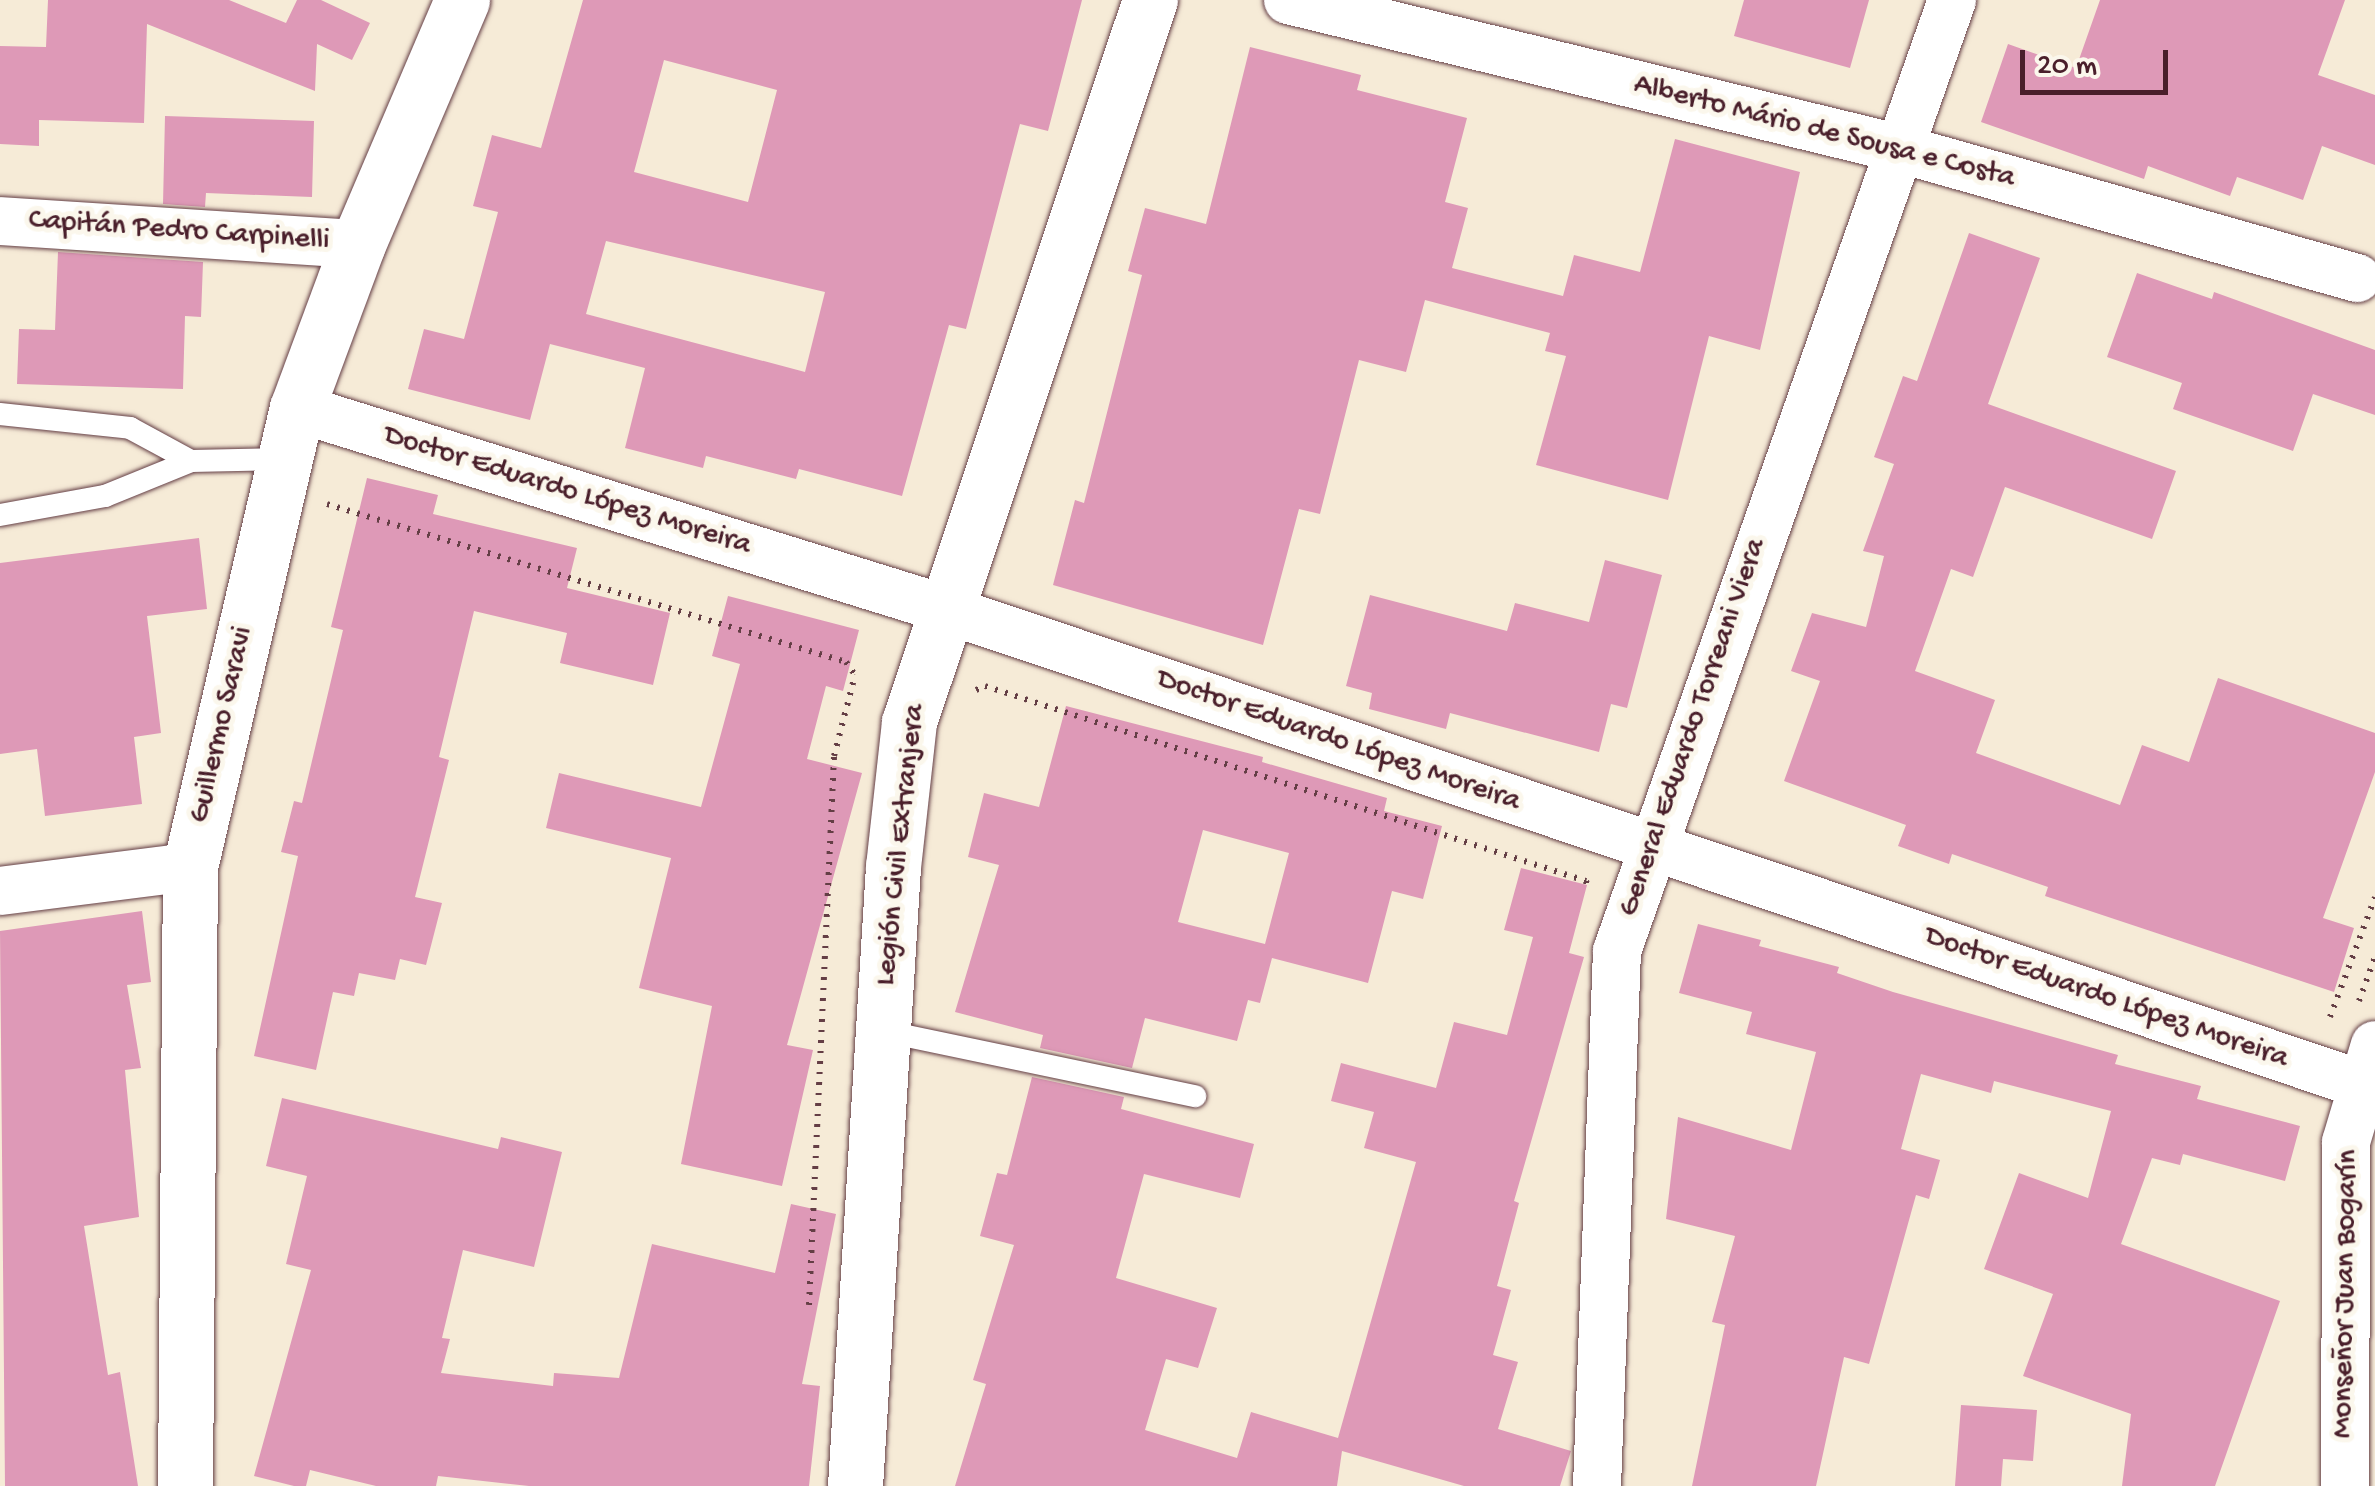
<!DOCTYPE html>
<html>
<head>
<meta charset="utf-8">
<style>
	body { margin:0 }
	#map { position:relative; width:2375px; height:1486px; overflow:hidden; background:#f6ebd7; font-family:"Gochi Hand",sans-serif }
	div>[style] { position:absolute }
	.building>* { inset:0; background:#de99b7 }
	.path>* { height:6px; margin-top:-3px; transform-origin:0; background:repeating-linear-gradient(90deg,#643e45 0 2.5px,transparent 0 10.5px) }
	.roads { filter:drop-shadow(0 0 2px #643e45) drop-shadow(0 0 2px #643e45) }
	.lane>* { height:22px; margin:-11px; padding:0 11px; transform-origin:11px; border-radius:11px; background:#fff }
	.street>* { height:48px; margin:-24px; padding:0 24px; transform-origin:24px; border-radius:24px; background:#fff }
	.secondary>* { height:55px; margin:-27.5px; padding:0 27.5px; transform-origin:27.5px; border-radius:27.5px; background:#fff }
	span { translate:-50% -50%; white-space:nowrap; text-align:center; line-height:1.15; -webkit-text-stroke:10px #fbf7ec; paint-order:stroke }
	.street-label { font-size:30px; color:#4a1f2b }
	.scale { position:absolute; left:2020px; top:50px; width:148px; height:45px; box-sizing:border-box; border:5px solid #4a1f2b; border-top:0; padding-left:12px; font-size:30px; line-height:35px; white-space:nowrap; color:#4a1f2b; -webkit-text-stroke:8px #fbf7ec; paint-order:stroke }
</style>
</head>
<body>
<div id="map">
	<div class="building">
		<i style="clip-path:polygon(48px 0,229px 0,286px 23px,297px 0,321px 0,370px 23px,352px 60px,317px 44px,315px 91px,147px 24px,144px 123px,39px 120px,39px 146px,0 144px,0 46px,46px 47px)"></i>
		<i style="clip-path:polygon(evenodd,583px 0,1082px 0,1048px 131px,1020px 124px,966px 329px,949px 325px,902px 496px,799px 469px,796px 479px,706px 456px,703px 468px,625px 448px,645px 368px,550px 344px,530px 420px,408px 389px,424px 329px,464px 339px,498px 212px,473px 206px,492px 135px,541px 148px,583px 0,664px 60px,777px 90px,748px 202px,634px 172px,664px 60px,583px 0,606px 241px,825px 292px,805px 372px,586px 314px,606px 241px)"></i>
		<i style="clip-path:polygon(1744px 0,1869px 0,1850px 68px,1734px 36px)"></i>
		<i style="clip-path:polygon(2100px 0,2345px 0,2318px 75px,2375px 95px,2375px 165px,2322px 146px,2303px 200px,2237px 177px,2230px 196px,2148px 166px,2144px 179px,1981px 122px,2008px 44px,2076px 68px)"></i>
		<i style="clip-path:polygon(1250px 47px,1361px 75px,1357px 90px,1467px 118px,1445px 202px,1468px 208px,1452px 268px,1563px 296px,1574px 255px,1640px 272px,1675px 139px,1800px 172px,1760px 350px,1709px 336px,1668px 500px,1536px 465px,1566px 356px,1545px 351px,1550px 333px,1425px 300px,1406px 372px,1359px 360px,1320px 514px,1299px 509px,1263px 645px,1053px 585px,1075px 500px,1084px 503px,1142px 275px,1128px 271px,1145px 208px,1206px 224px)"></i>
		<i style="clip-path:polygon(165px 116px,314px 121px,312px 197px,206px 193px,205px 207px,163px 204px)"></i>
		<i style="clip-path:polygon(1969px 233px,2040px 258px,1988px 404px,2176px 471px,2152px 539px,2005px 487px,1973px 577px,1951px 569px,1915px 671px,1995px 700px,1976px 753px,2120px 805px,2142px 745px,2189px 762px,2218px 678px,2375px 733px,2375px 772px,2323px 918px,2354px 928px,2334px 992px,2045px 896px,2048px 887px,1952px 854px,1949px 864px,1898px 846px,1906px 825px,1784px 781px,1820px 681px,1791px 671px,1812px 613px,1866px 627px,1884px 556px,1863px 551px,1894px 464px,1874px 457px,1903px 376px,1917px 381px)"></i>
		<i style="clip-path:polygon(58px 252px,203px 262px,201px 317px,185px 316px,183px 389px,17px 384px,19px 329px,55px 330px)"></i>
		<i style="clip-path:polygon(2137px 273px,2212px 299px,2214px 292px,2375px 350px,2375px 415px,2313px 394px,2293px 451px,2173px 409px,2182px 383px,2107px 357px)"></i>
		<i style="clip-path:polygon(367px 478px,438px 495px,433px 514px,577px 548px,567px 588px,670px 613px,653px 685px,560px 663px,567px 633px,474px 611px,439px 757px,449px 760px,415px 897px,442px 903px,426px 965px,400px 959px,395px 980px,359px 973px,354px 996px,333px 992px,316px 1070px,254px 1056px,298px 856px,281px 852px,294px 801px,302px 803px,343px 630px,331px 627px)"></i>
		<i style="clip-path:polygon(199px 538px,207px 609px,147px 616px,161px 733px,134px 737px,142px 804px,45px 816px,37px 749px,0 754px,0 563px)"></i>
		<i style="clip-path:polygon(1605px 560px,1662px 575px,1627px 708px,1611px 704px,1599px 752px,1450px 713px,1446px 729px,1369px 709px,1372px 693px,1346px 686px,1370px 595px,1507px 631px,1515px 603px,1589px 622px)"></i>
		<i style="clip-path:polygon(728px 596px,859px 630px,843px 691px,826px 686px,807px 759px,862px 773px,787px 1045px,813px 1050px,782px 1186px,681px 1164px,712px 1006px,639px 988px,671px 858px,546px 828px,559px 773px,701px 807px,740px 664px,712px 656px)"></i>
		<i style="clip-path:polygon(evenodd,1066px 706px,1263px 757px,1262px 762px,1387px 798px,1384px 811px,1442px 826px,1423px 899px,1392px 891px,1368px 983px,1272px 958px,1260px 1003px,1248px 1000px,1237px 1041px,1145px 1018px,1132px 1068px,1040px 1048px,1043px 1035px,955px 1012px,999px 865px,968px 857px,984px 793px,1039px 807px,1066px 706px,1203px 830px,1289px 853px,1265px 944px,1178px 922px,1203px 830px)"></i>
		<i style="clip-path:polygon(1521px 868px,1587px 885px,1569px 953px,1584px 957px,1514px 1201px,1519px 1203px,1497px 1286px,1511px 1290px,1493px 1355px,1518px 1362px,1498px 1429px,1571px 1451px,1560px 1486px,1464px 1486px,1342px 1451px,1337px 1486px,955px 1486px,986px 1384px,973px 1380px,1014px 1245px,980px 1236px,997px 1173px,1007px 1175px,1032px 1077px,1124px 1097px,1121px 1109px,1254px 1144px,1240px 1198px,1144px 1174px,1116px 1278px,1217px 1308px,1198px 1368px,1166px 1359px,1145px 1430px,1237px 1458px,1251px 1412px,1338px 1438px,1416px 1162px,1364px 1148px,1374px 1112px,1331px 1101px,1341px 1063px,1436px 1088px,1454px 1022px,1507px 1035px,1533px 937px,1504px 930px)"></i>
		<i style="clip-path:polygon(142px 911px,151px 982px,127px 985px,141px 1068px,125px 1070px,139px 1217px,84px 1226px,108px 1375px,120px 1372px,138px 1486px,5px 1486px,0 931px)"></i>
		<i style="clip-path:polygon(1698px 924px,1761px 940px,1759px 946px,1839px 967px,1837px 973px,1893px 992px,2118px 1055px,2115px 1064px,2201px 1086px,2197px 1099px,2300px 1126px,2285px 1181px,2183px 1154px,2180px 1165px,2152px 1158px,2121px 1244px,2280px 1301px,2215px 1486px,2122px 1486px,2131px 1414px,2023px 1376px,2053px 1294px,1984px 1269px,2019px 1173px,2088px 1198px,2111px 1111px,1994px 1081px,1991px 1093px,1921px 1074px,1901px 1149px,1940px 1160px,1929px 1199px,1916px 1195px,1869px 1364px,1844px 1357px,1816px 1486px,1692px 1486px,1725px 1325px,1712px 1322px,1735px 1236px,1666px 1219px,1678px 1117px,1791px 1150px,1816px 1052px,1746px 1034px,1752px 1012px,1679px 993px)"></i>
		<i style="clip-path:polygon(282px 1098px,498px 1149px,501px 1137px,562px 1152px,534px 1267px,463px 1250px,442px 1338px,450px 1339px,441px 1373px,553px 1386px,554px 1373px,619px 1378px,652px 1244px,775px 1273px,791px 1204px,836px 1214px,802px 1384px,820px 1386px,809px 1486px,529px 1486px,438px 1476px,436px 1486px,376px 1486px,310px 1470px,306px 1486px,294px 1486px,254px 1476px,311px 1270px,286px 1264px,307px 1176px,266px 1166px)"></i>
		<i style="clip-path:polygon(1961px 1405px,2037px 1410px,2033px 1461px,2003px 1459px,2001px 1486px,1955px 1486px)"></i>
	</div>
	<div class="path">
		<i style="left:327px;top:504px;width:543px;rotate:16.93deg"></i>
		<i style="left:846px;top:662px;width:16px;rotate:55deg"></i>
		<i style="left:976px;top:690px;width:10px;rotate:-24deg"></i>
		<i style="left:985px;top:686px;width:632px;rotate:17.98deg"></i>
		<i style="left:1586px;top:881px;width:6px;rotate:72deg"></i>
		<i style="left:2359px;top:1001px;width:47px;rotate:-70deg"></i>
		<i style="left:2330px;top:1017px;width:128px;rotate:-69.4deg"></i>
		<i style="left:809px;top:1305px;width:550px;rotate:-87.39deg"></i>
		<i style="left:834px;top:756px;width:84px;rotate:-75.5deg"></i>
	</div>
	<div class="roads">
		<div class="lane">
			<i style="left:0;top:414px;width:131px;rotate:6.1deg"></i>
			<i style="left:130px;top:428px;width:69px;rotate:28.4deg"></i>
			<i style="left:0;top:515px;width:107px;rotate:-10.3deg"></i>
			<i style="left:105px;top:496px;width:93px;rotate:-22.1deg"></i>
			<i style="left:191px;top:461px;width:94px;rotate:-1.2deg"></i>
			<i style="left:883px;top:1031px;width:319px;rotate:11.8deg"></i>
		</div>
		<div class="street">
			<i style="left:1288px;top:0;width:631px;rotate:13.66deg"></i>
			<i style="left:1901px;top:149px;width:474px;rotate:15.8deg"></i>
			<i style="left:0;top:221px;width:359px;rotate:3.7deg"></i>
			<i style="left:297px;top:408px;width:675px;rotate:17.23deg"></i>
			<i style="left:942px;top:608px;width:1512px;rotate:18.55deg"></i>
			<i style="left:0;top:891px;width:192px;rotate:-7.2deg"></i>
			<i style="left:1597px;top:1486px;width:535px;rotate:-87.86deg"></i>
			<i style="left:1617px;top:951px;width:1008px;rotate:-70.59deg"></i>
			<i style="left:2345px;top:1486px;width:344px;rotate:-89.8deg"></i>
			<i style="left:2346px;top:1142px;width:101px;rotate:-73.4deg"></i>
		</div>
		<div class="secondary">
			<i style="left:185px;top:1486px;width:619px;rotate:-89.54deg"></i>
			<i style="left:190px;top:867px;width:471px;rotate:-76.9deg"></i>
			<i style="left:297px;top:408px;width:175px;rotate:-69.6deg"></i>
			<i style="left:358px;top:244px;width:265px;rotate:-66.9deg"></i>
			<i style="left:855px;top:1486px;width:620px;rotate:-86.49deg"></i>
			<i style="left:893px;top:867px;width:146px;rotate:-83.7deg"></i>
			<i style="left:909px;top:722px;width:761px;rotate:-71.54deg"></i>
		</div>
	</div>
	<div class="street-label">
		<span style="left:1824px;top:133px;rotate:14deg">Alberto Mário de Sousa e Costa</span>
		<span style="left:179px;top:232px;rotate:4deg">Capitán Pedro Carpinelli</span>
		<span style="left:567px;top:492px;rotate:17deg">Doctor Eduardo López Moreira</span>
		<span style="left:223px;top:725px;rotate:-77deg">Guillermo Saravi</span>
		<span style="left:1694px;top:728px;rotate:-71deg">General Eduardo Torreani Viera</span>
		<span style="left:1338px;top:742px;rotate:19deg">Doctor Eduardo López Moreira</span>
		<span style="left:902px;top:845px;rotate:-84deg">Legión Civil Extranjera</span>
		<span style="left:2106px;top:999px;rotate:19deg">Doctor Eduardo López Moreira</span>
		<span style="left:2347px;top:1294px;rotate:-89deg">Monseñor Juan Bogarín</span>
	</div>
	<div class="scale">20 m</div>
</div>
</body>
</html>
